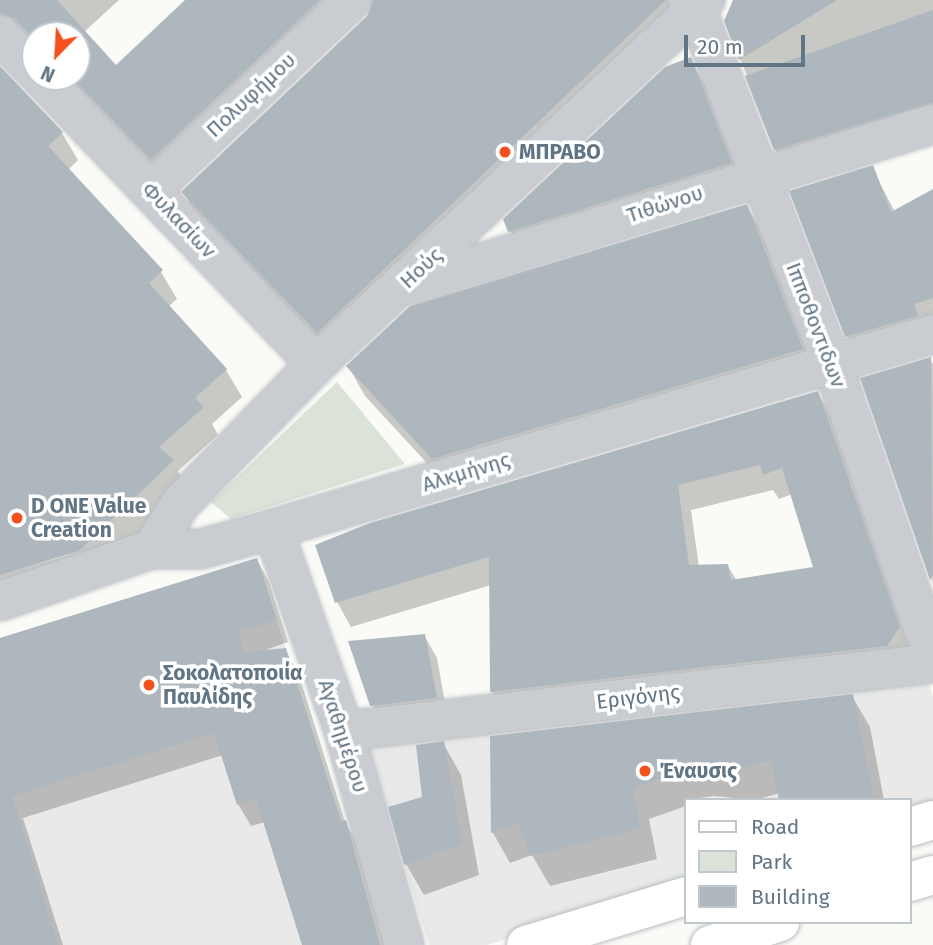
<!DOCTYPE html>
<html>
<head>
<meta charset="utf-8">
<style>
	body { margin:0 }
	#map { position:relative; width:933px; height:945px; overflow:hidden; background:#fafaf7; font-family:"Fira Sans",sans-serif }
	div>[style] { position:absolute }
	.built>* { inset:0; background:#e8e9e8 }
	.green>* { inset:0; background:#dbe2d8 }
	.shadow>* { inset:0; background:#0003 }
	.building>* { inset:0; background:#adb7bd }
	.roads { filter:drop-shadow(0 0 2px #babec2) drop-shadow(0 0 2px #babec2) }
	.minor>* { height:38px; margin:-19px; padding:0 19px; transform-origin:19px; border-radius:19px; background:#c9cdd1 }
	.major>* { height:38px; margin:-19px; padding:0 19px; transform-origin:19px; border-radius:19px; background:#fff }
	.dots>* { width:19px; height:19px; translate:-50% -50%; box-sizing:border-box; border:4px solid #fff; border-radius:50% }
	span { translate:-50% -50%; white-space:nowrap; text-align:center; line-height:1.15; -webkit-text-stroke:7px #fff; paint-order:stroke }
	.street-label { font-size:21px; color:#627585 }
	.poi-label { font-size:21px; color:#627585; font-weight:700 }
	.left { translate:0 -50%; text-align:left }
	.legend { position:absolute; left:684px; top:798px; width:228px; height:126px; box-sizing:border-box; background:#fff; border:2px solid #c0c8ce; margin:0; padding:9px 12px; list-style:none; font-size:21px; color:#627585 }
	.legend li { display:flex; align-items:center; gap:14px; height:35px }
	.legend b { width:35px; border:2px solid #c0c8ce }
	.north { position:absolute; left:21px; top:21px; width:70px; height:70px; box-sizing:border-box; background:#fff; border:2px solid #c0c8ce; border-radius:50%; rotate:204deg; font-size:19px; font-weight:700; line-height:28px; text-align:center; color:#627585 }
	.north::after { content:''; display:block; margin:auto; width:24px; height:32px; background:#f4501d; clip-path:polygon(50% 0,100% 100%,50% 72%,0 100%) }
	.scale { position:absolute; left:684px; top:35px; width:121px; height:32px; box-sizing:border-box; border:4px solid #627585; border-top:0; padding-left:9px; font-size:21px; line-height:24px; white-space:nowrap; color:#627585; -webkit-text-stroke:5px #fff; paint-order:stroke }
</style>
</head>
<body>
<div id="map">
	<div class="built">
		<i style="clip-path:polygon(257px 558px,380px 945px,0 945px,0 638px)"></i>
		<i style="clip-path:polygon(924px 668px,933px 697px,933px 803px,910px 810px,910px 800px,686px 800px,686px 882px,487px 945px,429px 945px,364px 736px)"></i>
	</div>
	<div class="green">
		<i style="clip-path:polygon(337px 382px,405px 464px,231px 519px,211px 502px)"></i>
	</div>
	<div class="shadow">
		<i style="clip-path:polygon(0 0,119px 0,84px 32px,115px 67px,189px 0,711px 0,333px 360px,199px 219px,183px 192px,369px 17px,371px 8px,364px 5px,167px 186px,62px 77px,77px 77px,77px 35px,35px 35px,35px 49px,0 51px)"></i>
		<i style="clip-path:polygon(735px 0,933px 0,933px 133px,791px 177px,775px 149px,726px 21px)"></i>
		<i style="clip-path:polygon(690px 59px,706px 86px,746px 190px,525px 258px,510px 231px)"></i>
		<i style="clip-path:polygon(0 69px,62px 133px,78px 160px,68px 170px,161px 272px,177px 299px,168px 307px,226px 370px,242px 397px,212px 424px,218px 435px,178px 471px,188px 489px,94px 578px,0 604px,0 574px,87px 550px,0 571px)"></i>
		<i style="clip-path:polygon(872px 168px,895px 212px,933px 193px,933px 333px,864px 366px,847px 336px)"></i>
		<i style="clip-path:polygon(747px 206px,764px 235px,819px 379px,450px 488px,365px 396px,348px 366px)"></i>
		<i style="clip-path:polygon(930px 359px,933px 364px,933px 583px,863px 379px)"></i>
		<i style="clip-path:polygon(evenodd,818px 393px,832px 417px,913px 653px,506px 716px,492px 692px,491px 585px,351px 627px,337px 602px,818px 393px,773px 490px,779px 499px,792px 494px,815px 568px,737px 581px,727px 565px,699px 567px,691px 510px,773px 490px)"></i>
		<i style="clip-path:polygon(257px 560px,269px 582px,288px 642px,260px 652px,285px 650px,298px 672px,345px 822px,358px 844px,386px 945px,304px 945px,265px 822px,251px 826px,238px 804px,223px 755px,23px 818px,63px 945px,0 945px,0 640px)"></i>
		<i style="clip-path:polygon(424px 635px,437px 658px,448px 720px,385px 727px,372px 705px)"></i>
		<i style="clip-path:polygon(852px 696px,870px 727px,884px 800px,781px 800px,780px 793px,755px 800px,714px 796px,686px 800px,686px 806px,649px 819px,657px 859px,550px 886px,532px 855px,510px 863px,493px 833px,492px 738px)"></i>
		<i style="clip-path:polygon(443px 743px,461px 775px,479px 875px,424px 895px,406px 864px)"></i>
	</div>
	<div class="building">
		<i style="clip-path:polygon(0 0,57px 0,116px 65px,185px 0,320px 0,151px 160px,71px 77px,77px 77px,77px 35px,35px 35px,35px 40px,15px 19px,0 14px)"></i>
		<i style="clip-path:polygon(373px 0,666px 0,317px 333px,181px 192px,367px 16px)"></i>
		<i style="clip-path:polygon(733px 0,837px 0,739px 60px,724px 21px)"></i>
		<i style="clip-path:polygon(933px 10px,933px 103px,774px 150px,745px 76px)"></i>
		<i style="clip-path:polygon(691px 57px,732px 163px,508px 232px,503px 219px,665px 67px)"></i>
		<i style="clip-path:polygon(0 66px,63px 132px,48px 146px,163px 270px,149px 283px,227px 369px,195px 398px,204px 407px,159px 447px,174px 460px,79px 551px,0 575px)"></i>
		<i style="clip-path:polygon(873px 165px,891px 212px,933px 189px,933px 298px,914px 304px,918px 316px,845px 337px,789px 191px)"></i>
		<i style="clip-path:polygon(747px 204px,803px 349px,432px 459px,346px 366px,410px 306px)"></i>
		<i style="clip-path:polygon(931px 357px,933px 575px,930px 580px,860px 378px)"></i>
		<i style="clip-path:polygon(evenodd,818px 391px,900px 627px,887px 646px,490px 692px,489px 557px,335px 603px,315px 545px,370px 523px,818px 391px,760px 465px,763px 475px,782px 468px,813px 567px,731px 580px,728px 564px,689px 565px,678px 485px,760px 465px)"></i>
		<i style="clip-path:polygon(257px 558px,277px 620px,239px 631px,243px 652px,286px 648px,341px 821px,346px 820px,380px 945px,302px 945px,256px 799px,237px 805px,214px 733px,12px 796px,58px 945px,0 945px,0 638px)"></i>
		<i style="clip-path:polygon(425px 634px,437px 698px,370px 706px,348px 641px)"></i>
		<i style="clip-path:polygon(853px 694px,874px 800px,779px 800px,771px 760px,702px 779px,701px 764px,633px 788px,640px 828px,530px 856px,519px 823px,491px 833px,490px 736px)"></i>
		<i style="clip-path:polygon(444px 741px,462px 844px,404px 865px,388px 807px,422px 797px,416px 745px)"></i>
	</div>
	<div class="roads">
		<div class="minor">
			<i style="left:688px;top:0;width:12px;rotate:48deg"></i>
			<i style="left:696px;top:9px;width:379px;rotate:69deg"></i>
			<i style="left:832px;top:363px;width:310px;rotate:71deg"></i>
			<i style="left:0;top:35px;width:50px;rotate:45.8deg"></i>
			<i style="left:41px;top:77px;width:397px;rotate:46.2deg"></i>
			<i style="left:151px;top:190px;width:277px;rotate:-43.4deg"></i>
			<i style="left:410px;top:285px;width:547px;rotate:-17.11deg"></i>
			<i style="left:273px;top:529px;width:214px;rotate:70.6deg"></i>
			<i style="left:344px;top:731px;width:222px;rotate:74.3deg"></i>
			<i style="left:152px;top:549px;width:53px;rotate:-58.1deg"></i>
			<i style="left:180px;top:504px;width:195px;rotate:-45.8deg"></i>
			<i style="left:316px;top:364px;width:533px;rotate:-43.1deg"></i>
			<i style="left:0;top:601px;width:161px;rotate:-18.9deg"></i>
			<i style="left:152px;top:549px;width:49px"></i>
			<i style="left:201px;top:549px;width:75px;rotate:-15.5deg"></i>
			<i style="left:273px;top:529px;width:688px;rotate:-16.46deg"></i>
			<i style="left:344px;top:731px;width:593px;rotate:-6.59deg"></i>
		</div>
		<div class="major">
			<i style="left:910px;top:827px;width:24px;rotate:-17deg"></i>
			<i style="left:910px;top:882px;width:24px;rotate:-17deg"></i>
			<i style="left:526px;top:945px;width:167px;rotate:-17deg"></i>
			<i style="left:710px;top:945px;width:74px;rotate:-18.2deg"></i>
		</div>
	</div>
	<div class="dots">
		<i style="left:505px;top:152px;background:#f4501d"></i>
		<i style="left:17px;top:518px;background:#f4501d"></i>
		<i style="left:149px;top:685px;background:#f4501d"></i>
		<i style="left:645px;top:771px;background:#f4501d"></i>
	</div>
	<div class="street-label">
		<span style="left:251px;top:95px;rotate:-43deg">Πολυφήμου</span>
		<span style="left:665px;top:204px;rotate:-18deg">Τιθώνου</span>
		<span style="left:179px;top:220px;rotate:46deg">Φυλασίων</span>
		<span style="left:421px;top:268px;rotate:-43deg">Ηούς</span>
		<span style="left:816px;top:325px;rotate:69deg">Ιπποθοντιδων</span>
		<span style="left:466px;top:472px;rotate:-17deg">Αλκμήνης</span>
		<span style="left:638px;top:697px;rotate:-7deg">Εριγόνης</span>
		<span style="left:343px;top:736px;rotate:72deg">Αγαθημέρου</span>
	</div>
	<div class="poi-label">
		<span class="left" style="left:519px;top:152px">ΜΠΡΑΒΟ</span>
		<span class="left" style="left:31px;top:518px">D ONE Value<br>Creation</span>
		<span class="left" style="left:163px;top:685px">Σοκολατοποιία<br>Παυλίδης</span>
		<span class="left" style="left:659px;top:771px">Έναυσις</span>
	</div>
	<ul class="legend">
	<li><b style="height:9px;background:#fff"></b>Road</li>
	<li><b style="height:19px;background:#dbe2d8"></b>Park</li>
	<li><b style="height:19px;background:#adb7bd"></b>Building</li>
	</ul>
	<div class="north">N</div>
	<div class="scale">20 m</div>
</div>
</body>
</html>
